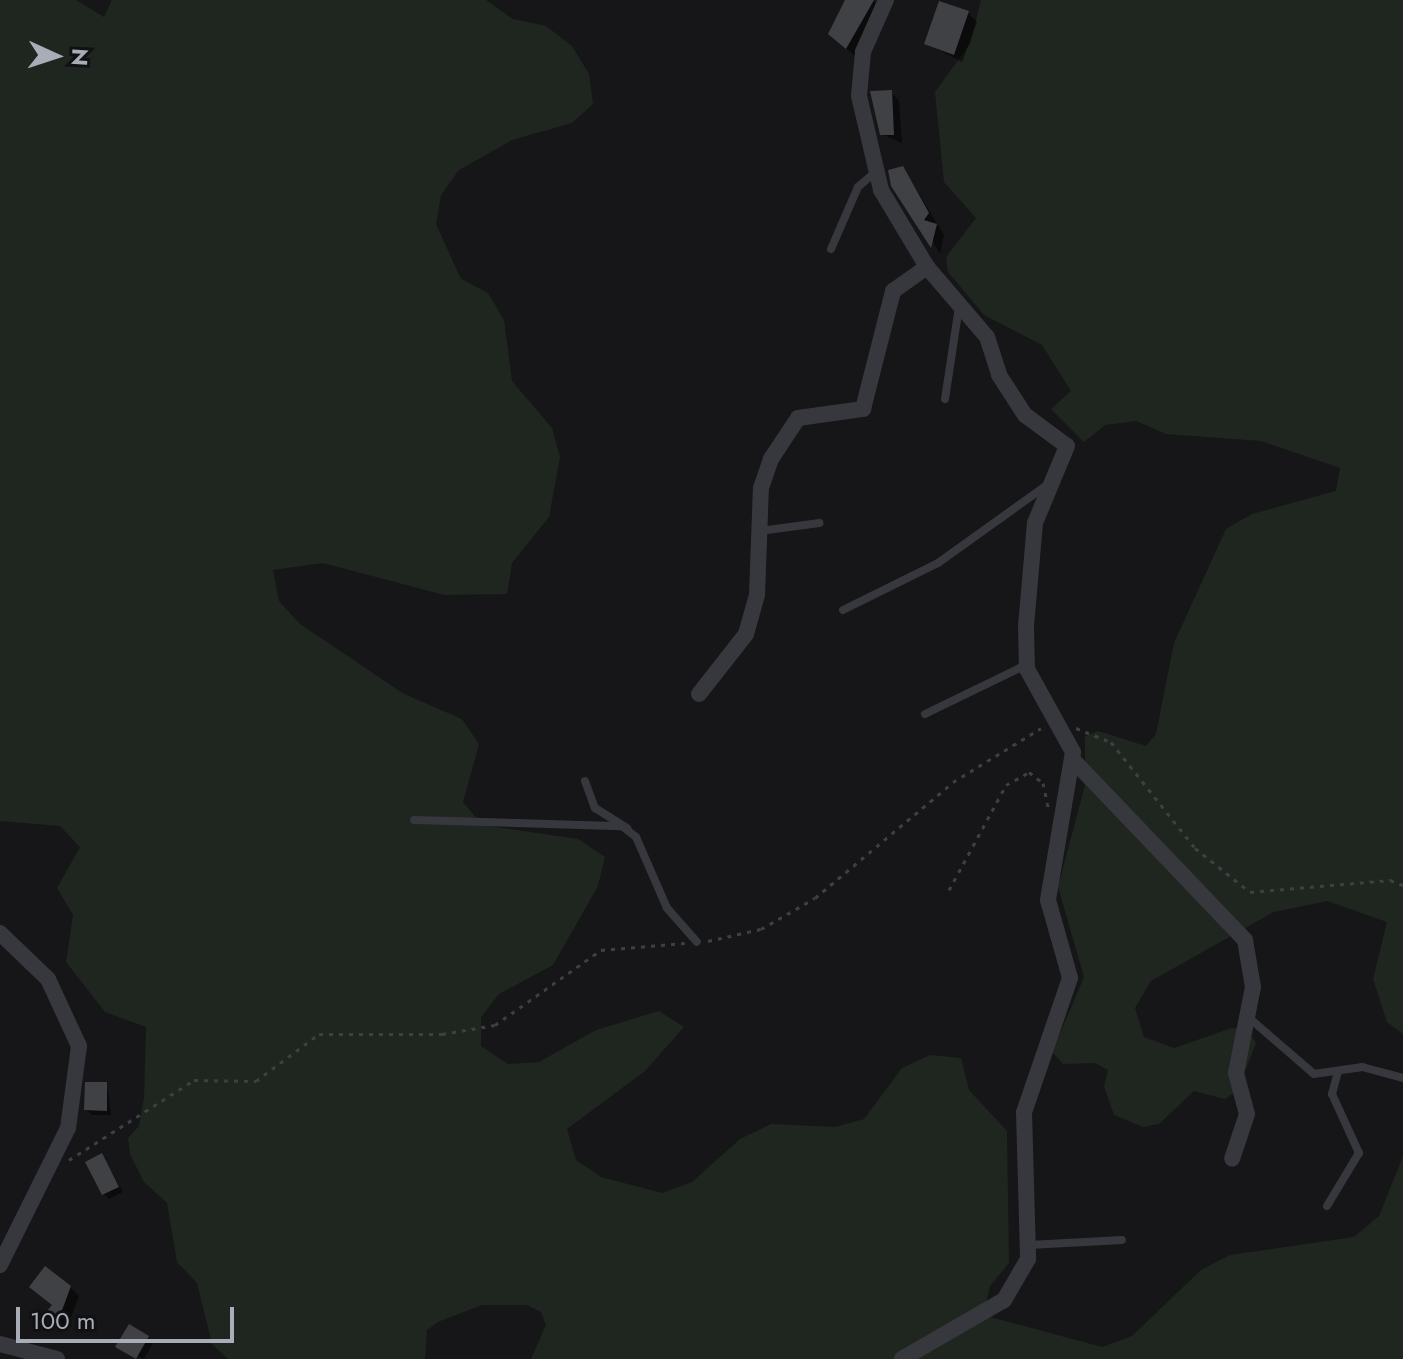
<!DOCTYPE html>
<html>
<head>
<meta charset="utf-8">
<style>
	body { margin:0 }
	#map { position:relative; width:1403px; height:1359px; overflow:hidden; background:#161618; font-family:Jost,sans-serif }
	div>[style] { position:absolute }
	.green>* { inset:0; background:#1e261f }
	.shadow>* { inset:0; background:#0007 }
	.building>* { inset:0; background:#404145 }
	.path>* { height:3px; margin-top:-1.5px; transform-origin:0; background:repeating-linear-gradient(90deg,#3d3f44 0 4px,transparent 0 10px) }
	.service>* { height:8px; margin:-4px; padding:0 4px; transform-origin:4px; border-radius:4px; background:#37383d }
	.minor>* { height:16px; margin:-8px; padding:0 8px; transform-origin:8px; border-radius:8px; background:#37383d }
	span { translate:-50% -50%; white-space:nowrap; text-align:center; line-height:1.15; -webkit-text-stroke:6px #111113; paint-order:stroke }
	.north { position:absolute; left:16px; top:16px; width:80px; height:80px; -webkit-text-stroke:6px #111113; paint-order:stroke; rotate:93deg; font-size:22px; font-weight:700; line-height:32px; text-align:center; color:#a8adb8 }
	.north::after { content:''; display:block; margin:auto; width:28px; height:36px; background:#a8adb8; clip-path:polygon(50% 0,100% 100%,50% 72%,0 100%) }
	.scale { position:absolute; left:16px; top:1307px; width:218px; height:36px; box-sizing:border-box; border:4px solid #a8adb8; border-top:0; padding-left:10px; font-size:24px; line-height:28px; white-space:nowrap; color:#a8adb8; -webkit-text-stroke:6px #111113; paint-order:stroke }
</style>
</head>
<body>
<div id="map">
	<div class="green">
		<i style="clip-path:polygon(0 0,76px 0,104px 17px,112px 0,486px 0,513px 19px,546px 26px,572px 46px,589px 74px,593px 104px,572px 123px,512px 140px,459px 170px,441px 195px,436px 224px,461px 279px,488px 293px,504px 320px,512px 381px,552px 428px,560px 457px,549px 517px,512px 563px,507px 594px,444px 595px,323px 563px,273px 570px,279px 601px,300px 624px,404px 694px,462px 719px,479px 744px,463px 802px,482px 825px,578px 839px,605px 857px,598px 886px,553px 965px,499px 994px,481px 1017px,481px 1046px,508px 1064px,539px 1062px,596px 1030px,659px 1011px,684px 1027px,645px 1071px,567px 1129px,576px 1160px,601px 1177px,662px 1193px,692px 1182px,740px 1139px,771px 1124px,835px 1127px,864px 1119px,902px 1068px,930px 1055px,961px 1058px,969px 1090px,1007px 1131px,1009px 1263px,990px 1286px,983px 1315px,1102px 1347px,1132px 1336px,1201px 1270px,1230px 1255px,1354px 1237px,1379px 1216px,1403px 1156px,1403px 1359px,531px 1359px,546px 1325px,541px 1312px,527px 1305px,482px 1305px,438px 1322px,427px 1330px,425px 1359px,228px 1359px,212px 1344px,197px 1283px,177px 1262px,167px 1203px,144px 1182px,130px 1154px,128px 1138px,139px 1126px,144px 1098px,146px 1027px,105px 1012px,66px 962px,73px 915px,57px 888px,80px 847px,60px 826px,0 821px)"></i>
		<i style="clip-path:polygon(981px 0,1403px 0,1403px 1034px,1387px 1022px,1373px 979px,1387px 922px,1327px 901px,1274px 912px,1151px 981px,1135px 1008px,1144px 1037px,1174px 1048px,1232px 1028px,1248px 1031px,1256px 1043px,1238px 1090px,1225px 1099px,1194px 1091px,1159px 1124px,1143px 1127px,1114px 1115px,1104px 1086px,1108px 1070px,1095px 1063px,1063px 1064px,1052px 1052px,1084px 977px,1058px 887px,1085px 785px,1085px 736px,1098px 731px,1146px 746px,1156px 734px,1174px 643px,1226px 529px,1252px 514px,1336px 491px,1340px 468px,1261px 441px,1166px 434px,1136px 421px,1105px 425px,1084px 442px,1051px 409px,1071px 391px,1042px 345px,984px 315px,948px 272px,946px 257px,976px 218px,944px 182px,935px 92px,970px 44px)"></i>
	</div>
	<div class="shadow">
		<i style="clip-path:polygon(846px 0,873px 0,882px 9px,855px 56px,839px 42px)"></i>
		<i style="clip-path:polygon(968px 13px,977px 22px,962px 62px,926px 43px)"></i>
		<i style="clip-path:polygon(891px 92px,899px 101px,902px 143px,881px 134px)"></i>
		<i style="clip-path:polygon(903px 168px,944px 235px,940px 254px,891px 171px)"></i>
		<i style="clip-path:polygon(107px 1084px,111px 1115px,92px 1115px,86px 1109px)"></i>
		<i style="clip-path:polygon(102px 1156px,123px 1192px,109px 1199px,104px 1194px)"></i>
		<i style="clip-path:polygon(70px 1287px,79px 1296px,67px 1328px,49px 1312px)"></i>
		<i style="clip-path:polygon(148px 1338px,153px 1343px,144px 1359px,117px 1347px)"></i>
	</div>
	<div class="building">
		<i style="clip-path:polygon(845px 0,874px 0,846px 49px,828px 34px)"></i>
		<i style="clip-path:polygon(939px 1px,969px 11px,954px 55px,924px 44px)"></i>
		<i style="clip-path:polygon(892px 90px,894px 135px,880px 135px,870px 91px)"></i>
		<i style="clip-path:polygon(903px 166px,929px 213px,924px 220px,937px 224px,931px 248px,891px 186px,888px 170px)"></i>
		<i style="clip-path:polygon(85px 1082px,107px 1082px,107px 1111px,84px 1110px)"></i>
		<i style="clip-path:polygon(102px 1153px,119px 1187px,102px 1195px,85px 1162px)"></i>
		<i style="clip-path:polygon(45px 1266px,71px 1286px,58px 1321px,46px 1312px,52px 1305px,29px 1287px)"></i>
		<i style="clip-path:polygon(129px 1324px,149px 1336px,136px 1359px,115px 1347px)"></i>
	</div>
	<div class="path">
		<i style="left:1076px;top:728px;width:38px;rotate:22deg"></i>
		<i style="left:1111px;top:742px;width:135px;rotate:51.6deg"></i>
		<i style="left:1195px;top:848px;width:70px;rotate:38.7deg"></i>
		<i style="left:1250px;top:892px;width:141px;rotate:-4.9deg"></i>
		<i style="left:1390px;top:880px;width:14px;rotate:21deg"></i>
		<i style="left:949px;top:890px;width:119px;rotate:-61.5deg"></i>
		<i style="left:1006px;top:785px;width:26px;rotate:-29deg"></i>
		<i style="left:1029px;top:772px;width:18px;rotate:38deg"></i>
		<i style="left:1043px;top:783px;width:25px;rotate:78deg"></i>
		<i style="left:708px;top:941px;width:54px;rotate:-12.8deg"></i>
		<i style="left:761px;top:929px;width:62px;rotate:-29.9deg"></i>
		<i style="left:815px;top:898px;width:180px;rotate:-40deg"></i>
		<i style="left:953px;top:782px;width:103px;rotate:-31.5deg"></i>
		<i style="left:69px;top:1160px;width:148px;rotate:-32.6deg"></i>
		<i style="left:194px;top:1080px;width:62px;rotate:0.9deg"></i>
		<i style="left:256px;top:1081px;width:79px;rotate:-36.7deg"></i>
		<i style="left:319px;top:1034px;width:123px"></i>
		<i style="left:442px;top:1034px;width:54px;rotate:-9.6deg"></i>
		<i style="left:495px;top:1025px;width:130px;rotate:-35.3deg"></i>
		<i style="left:601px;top:950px;width:84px;rotate:-4.8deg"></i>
	</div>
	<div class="service">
		<i style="left:831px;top:249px;width:68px;rotate:-66.5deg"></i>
		<i style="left:858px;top:187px;width:23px;rotate:-41deg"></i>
		<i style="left:945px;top:399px;width:94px;rotate:-81.4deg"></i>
		<i style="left:760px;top:531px;width:60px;rotate:-7.7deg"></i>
		<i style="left:843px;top:610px;width:106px;rotate:-26.3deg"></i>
		<i style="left:938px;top:563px;width:134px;rotate:-35.6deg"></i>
		<i style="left:925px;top:714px;width:112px;rotate:-25.9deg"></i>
		<i style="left:585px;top:781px;width:29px;rotate:70deg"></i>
		<i style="left:595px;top:808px;width:38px;rotate:32deg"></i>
		<i style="left:414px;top:820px;width:208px;rotate:1.7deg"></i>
		<i style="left:622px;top:826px;width:18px;rotate:38deg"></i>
		<i style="left:636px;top:837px;width:77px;rotate:66.4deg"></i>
		<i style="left:667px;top:908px;width:45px;rotate:48.6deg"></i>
		<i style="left:1248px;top:1017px;width:87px;rotate:40.8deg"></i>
		<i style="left:1314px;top:1074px;width:49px;rotate:-8.3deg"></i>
		<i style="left:1362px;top:1067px;width:42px;rotate:15deg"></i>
		<i style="left:1327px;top:1206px;width:62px;rotate:-58.9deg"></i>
		<i style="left:1359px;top:1153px;width:65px;rotate:-114.6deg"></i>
		<i style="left:1332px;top:1094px;width:23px;rotate:-75deg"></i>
		<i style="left:1029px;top:1245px;width:93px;rotate:-3.1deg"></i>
	</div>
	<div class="minor">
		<i style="left:886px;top:0;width:57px;rotate:113.9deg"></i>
		<i style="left:863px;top:52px;width:44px;rotate:95.2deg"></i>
		<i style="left:859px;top:96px;width:97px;rotate:76.8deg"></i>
		<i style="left:881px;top:190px;width:90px;rotate:59.1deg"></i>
		<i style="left:927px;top:267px;width:92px;rotate:49.4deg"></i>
		<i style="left:987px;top:337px;width:40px;rotate:72deg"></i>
		<i style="left:999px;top:375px;width:48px;rotate:57deg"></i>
		<i style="left:1025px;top:415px;width:52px;rotate:36.4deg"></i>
		<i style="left:1067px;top:446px;width:83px;rotate:112.6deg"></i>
		<i style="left:1035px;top:523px;width:103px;rotate:95deg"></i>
		<i style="left:1026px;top:626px;width:43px;rotate:88.7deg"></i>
		<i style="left:1027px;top:669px;width:95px;rotate:61deg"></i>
		<i style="left:1073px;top:752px;width:150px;rotate:99.6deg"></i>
		<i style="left:1048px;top:900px;width:81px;rotate:74.2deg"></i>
		<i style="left:1070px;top:978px;width:142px;rotate:108.9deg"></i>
		<i style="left:1024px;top:1112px;width:147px;rotate:88.4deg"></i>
		<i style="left:1028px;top:1259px;width:48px;rotate:120.3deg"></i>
		<i style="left:1004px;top:1300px;width:118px;rotate:150deg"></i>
		<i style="left:699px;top:694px;width:76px;rotate:-51.9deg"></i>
		<i style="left:746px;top:634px;width:41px;rotate:-74.2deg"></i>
		<i style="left:757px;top:595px;width:107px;rotate:-87.9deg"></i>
		<i style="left:761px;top:488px;width:31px;rotate:-71deg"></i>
		<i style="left:771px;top:459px;width:49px;rotate:-56.6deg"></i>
		<i style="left:798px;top:418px;width:66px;rotate:-7.9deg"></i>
		<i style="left:863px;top:409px;width:122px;rotate:-75.7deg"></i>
		<i style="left:893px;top:291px;width:42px;rotate:-35.2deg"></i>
		<i style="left:1073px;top:760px;width:249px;rotate:46.3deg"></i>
		<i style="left:1245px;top:940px;width:48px;rotate:80.3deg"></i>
		<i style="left:1253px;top:987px;width:88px;rotate:101.2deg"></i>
		<i style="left:1236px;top:1073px;width:42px;rotate:75deg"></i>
		<i style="left:1247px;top:1114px;width:47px;rotate:108.4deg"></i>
		<i style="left:0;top:933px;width:66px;rotate:43.8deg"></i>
		<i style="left:48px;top:979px;width:74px;rotate:65.2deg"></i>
		<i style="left:79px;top:1046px;width:83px;rotate:97.6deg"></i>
		<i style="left:68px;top:1128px;width:153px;rotate:116.4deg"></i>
		<i style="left:0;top:1344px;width:59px;rotate:14.7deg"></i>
	</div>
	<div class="north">N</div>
	<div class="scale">100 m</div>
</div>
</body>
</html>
